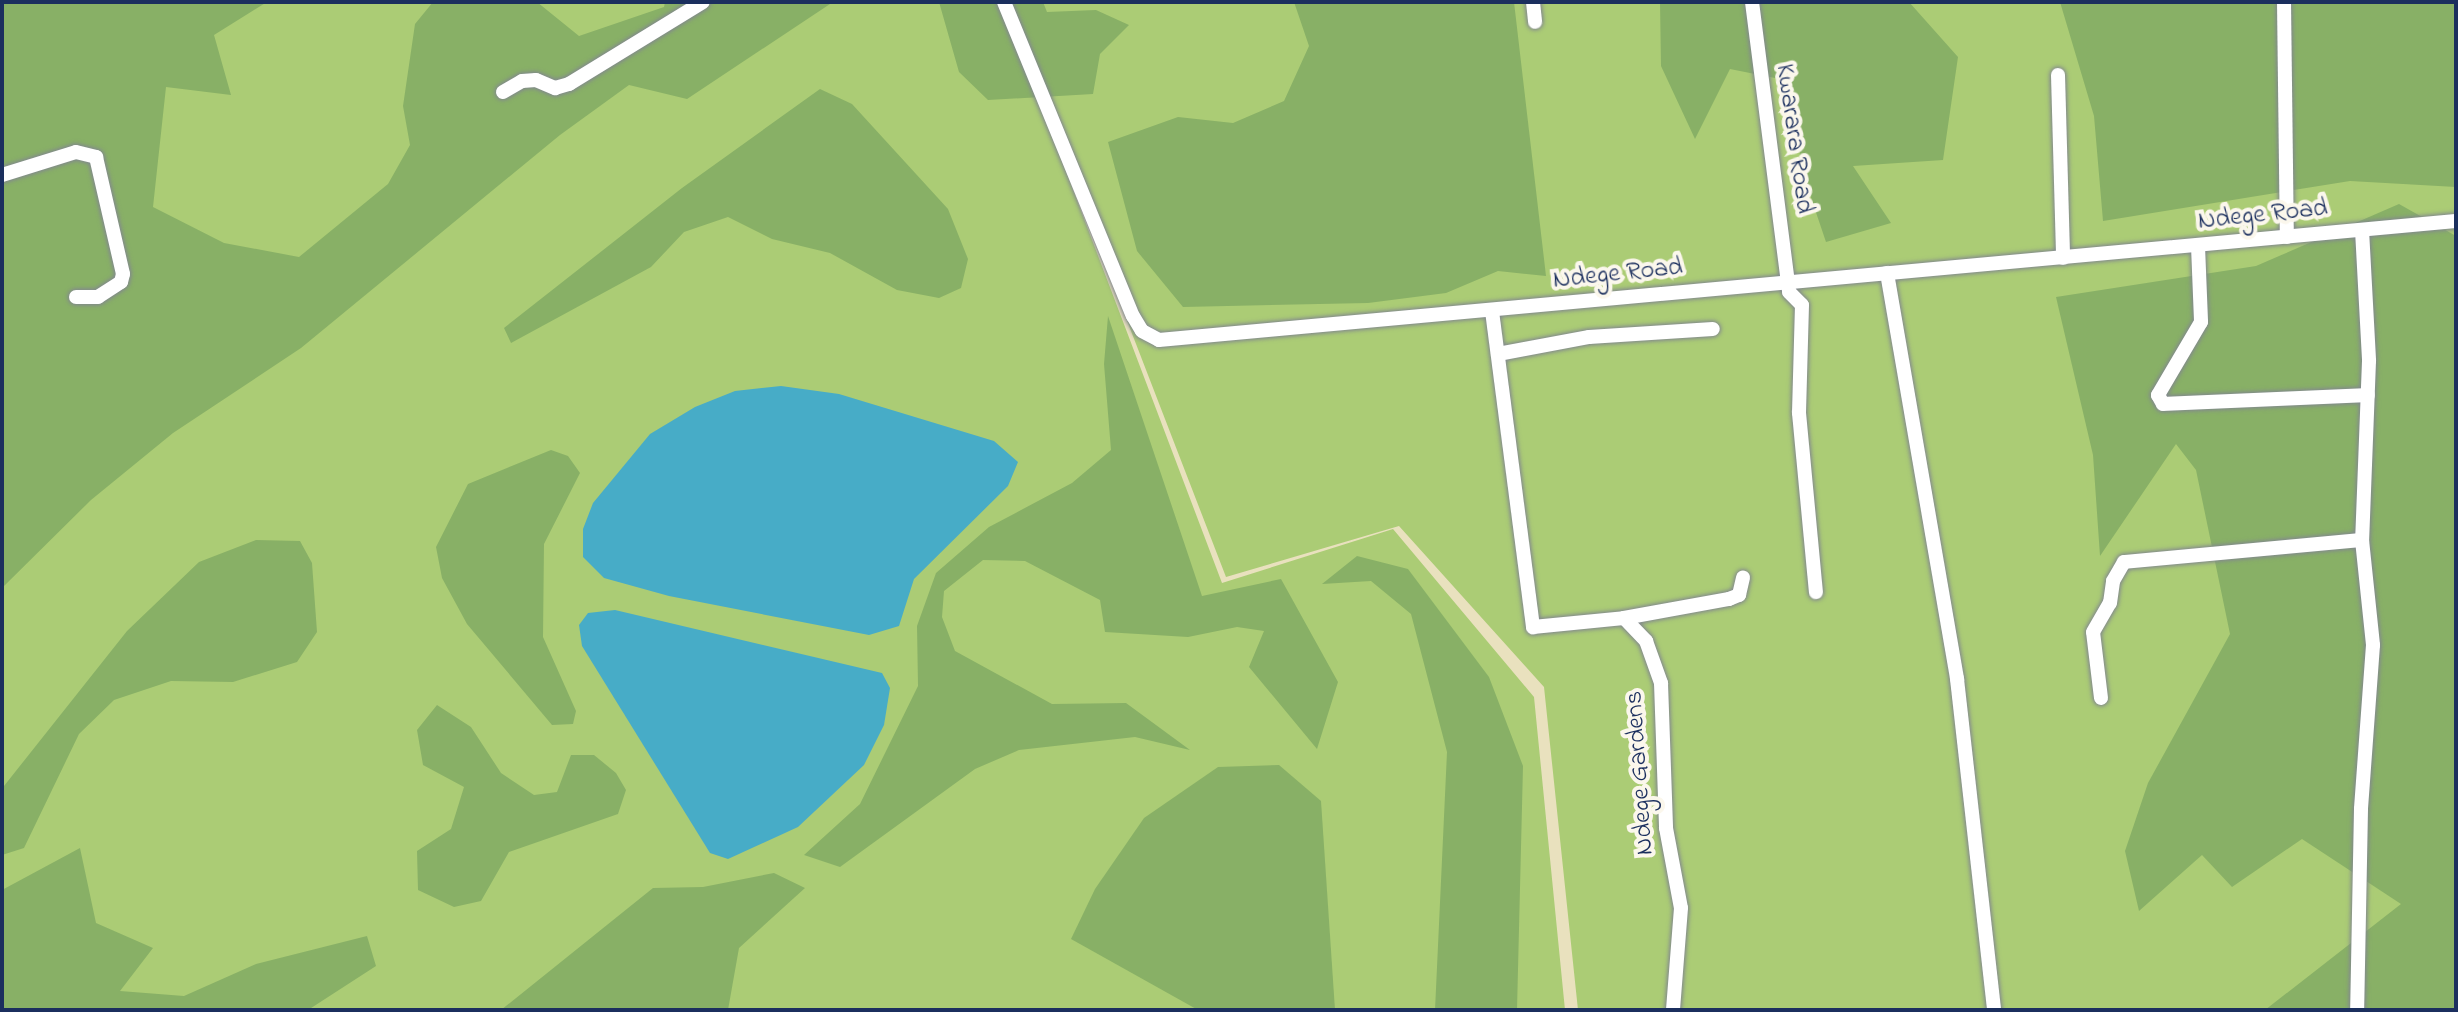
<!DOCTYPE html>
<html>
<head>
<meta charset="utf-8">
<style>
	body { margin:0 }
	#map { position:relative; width:2458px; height:1012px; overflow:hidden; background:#e9e1be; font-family:"Indie Flower",sans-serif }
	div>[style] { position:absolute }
	.green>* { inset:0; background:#abcc75 }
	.forest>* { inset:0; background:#88b066 }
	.water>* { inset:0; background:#47acc7 }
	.roads { filter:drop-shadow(0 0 2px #82888e) drop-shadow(0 0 2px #82888e) }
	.minor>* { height:14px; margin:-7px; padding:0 7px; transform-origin:7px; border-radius:7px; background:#fff }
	span { translate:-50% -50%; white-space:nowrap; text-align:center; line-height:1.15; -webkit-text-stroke:8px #fbf7ec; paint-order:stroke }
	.street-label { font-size:26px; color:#1b2f5e }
	.frame { position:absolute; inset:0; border:4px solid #1b2f5e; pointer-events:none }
</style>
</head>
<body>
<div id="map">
	<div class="green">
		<i style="clip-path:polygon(2px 2px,715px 2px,2px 479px)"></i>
		<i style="clip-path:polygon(723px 2px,992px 2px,1019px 47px,1222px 583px,1393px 529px,1534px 697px,1565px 1010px,2px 1010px,2px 497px)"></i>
		<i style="clip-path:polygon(999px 2px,2456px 2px,2456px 1010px,1578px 1010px,1544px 687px,1399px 526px,1226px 577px,1009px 15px)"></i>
	</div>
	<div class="forest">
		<i style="clip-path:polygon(2px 2px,267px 2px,214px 35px,231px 95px,166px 87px,153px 207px,224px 243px,299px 257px,388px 184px,410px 145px,403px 106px,415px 24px,433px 2px,537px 2px,579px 36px,664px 7px,665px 2px,833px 2px,687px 99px,629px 85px,560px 135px,301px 348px,173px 433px,91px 500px,2px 588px)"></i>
		<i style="clip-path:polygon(939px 2px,1043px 2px,1047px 12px,1096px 10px,1129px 25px,1100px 54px,1093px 94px,988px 100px,959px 72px)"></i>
		<i style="clip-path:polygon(1294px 2px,1514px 2px,1546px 276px,1498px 271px,1446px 293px,1368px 303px,1183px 307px,1137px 251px,1108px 142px,1178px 117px,1233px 123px,1284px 101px,1309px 46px)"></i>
		<i style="clip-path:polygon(1660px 2px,1909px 2px,1958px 57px,1943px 160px,1853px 166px,1891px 223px,1826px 242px,1802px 171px,1790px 81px,1730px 69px,1695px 139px,1661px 66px)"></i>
		<i style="clip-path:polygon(2060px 2px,2456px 2px,2456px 187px,2350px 181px,2103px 221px,2094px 116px)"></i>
		<i style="clip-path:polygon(820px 89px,852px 104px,948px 209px,968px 259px,961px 288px,939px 298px,897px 290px,830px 253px,772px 239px,728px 217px,684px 232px,651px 267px,511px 343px,504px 328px,682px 188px)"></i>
		<i style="clip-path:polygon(2399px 204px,2456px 236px,2456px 1010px,2265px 1010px,2401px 904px,2302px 839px,2232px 887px,2202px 855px,2139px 911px,2125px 851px,2148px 783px,2230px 634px,2196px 470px,2176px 444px,2100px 556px,2093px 455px,2056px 297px,2256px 266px)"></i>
		<i style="clip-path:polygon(1108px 316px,1202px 596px,1281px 579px,1338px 682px,1317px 749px,1249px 667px,1264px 631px,1237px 627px,1188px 637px,1105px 632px,1100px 600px,1025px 561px,983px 560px,944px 591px,942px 617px,955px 651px,1052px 704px,1126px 703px,1190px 750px,1135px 737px,1019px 750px,975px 769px,840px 867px,804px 855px,860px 804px,918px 686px,917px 626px,936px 573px,989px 527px,1072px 483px,1111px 450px,1104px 364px)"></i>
		<i style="clip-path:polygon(551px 450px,568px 456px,580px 473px,544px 544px,543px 637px,576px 711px,573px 724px,552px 725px,467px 624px,442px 578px,436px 547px,468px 484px)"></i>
		<i style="clip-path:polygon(256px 540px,300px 541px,312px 563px,317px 632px,297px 662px,233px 682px,171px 681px,114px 700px,79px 734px,24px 848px,2px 855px,4px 786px,127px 631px,199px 562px)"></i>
		<i style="clip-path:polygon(1357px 556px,1408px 569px,1489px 677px,1523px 766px,1517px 1010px,1435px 1010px,1447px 752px,1411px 614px,1371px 581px,1322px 584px)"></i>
		<i style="clip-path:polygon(437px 705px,471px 727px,501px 773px,534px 795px,557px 792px,571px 755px,594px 755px,616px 773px,626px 790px,618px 814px,509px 852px,481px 901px,454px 907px,418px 890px,417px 851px,451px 829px,464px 787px,423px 765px,417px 730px)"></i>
		<i style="clip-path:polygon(1279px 765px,1321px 801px,1335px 1010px,1198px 1010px,1071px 939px,1095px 889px,1144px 818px,1218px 767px)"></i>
		<i style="clip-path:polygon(80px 848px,96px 923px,153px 948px,120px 991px,184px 996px,256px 964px,367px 936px,376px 966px,308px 1010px,2px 1010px,2px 890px)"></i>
		<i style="clip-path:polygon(774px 873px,805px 888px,739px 948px,728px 1010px,501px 1010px,653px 888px,703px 887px)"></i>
	</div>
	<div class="water">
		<i style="clip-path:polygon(781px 386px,839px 394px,994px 441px,1018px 462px,1008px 486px,914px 579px,899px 626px,869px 635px,669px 596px,604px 578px,583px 557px,583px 529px,593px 503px,650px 434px,695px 407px,735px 391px)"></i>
		<i style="clip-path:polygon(615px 610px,882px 673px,890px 688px,884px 725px,864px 765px,798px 827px,728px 859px,710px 853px,582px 646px,579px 625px,588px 613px)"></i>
	</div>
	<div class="roads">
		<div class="minor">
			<i style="left:1004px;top:2px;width:339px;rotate:67.7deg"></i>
			<i style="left:1133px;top:316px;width:17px;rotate:59deg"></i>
			<i style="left:1142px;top:331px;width:19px;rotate:28deg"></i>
			<i style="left:1159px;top:340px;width:1302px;rotate:-5.24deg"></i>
			<i style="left:1533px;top:2px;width:20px;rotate:84deg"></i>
			<i style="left:1752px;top:2px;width:292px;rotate:82.7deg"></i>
			<i style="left:1789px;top:292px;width:18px;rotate:45deg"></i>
			<i style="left:1802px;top:305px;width:108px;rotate:91.6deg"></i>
			<i style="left:1799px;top:413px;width:180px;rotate:84.6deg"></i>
			<i style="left:2284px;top:2px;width:235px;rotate:89.3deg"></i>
			<i style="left:2058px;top:75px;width:183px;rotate:88.4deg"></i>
			<i style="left:503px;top:92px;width:22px;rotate:-30deg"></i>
			<i style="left:522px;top:81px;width:14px;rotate:-4deg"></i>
			<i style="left:536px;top:80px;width:21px;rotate:23deg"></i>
			<i style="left:555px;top:88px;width:15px;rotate:-16deg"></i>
			<i style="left:569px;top:84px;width:157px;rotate:-31.5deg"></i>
			<i style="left:2px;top:175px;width:77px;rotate:-17.3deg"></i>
			<i style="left:76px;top:152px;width:21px;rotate:14deg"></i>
			<i style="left:96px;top:157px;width:120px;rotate:77deg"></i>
			<i style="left:123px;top:274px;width:8px;rotate:104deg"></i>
			<i style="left:121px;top:282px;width:27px;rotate:147deg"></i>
			<i style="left:98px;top:297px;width:22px;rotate:180deg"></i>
			<i style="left:2362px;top:230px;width:131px;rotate:86.9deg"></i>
			<i style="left:2369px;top:361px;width:179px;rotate:92.2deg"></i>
			<i style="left:2198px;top:246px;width:76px;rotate:87.7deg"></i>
			<i style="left:2201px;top:322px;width:85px;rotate:120.5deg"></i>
			<i style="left:2158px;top:395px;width:10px;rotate:61deg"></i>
			<i style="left:2163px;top:404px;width:205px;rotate:-2.5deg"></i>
			<i style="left:1887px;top:273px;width:412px;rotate:80.2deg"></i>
			<i style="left:1957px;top:679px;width:333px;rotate:83.6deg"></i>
			<i style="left:1492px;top:311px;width:319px;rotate:82.6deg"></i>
			<i style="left:1533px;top:627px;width:91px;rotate:-5.6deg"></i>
			<i style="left:1624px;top:618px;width:32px;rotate:46deg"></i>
			<i style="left:1646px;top:641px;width:45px;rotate:70.3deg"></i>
			<i style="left:1661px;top:683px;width:145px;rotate:88deg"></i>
			<i style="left:1666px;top:828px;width:81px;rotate:79.4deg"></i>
			<i style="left:1681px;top:908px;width:102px;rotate:94.5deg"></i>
			<i style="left:1498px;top:354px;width:93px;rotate:-10.6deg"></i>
			<i style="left:1589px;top:337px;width:124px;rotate:-3.7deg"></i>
			<i style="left:1624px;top:618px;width:107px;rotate:-10.3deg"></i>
			<i style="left:1729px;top:599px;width:11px;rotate:-22deg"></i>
			<i style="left:1739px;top:595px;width:18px;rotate:-77deg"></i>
			<i style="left:2101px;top:698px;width:66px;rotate:-96.9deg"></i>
			<i style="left:2093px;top:632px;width:34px;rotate:-60deg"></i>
			<i style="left:2110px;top:603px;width:22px;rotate:-82deg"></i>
			<i style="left:2113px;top:581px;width:22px;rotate:-60deg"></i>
			<i style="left:2124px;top:562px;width:239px;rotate:-5.3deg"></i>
			<i style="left:2362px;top:540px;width:106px;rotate:84deg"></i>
			<i style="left:2373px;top:645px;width:164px;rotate:94.2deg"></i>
			<i style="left:2361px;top:809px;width:201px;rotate:91.1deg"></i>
		</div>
	</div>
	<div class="street-label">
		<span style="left:1793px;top:139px;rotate:82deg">Kwarara Road</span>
		<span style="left:2263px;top:216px;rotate:-6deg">Ndege Road</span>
		<span style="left:1618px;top:275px;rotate:-6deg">Ndege Road</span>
		<span style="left:1641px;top:773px;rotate:-94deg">Ndege Gardens</span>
	</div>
	<div class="frame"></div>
</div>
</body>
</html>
